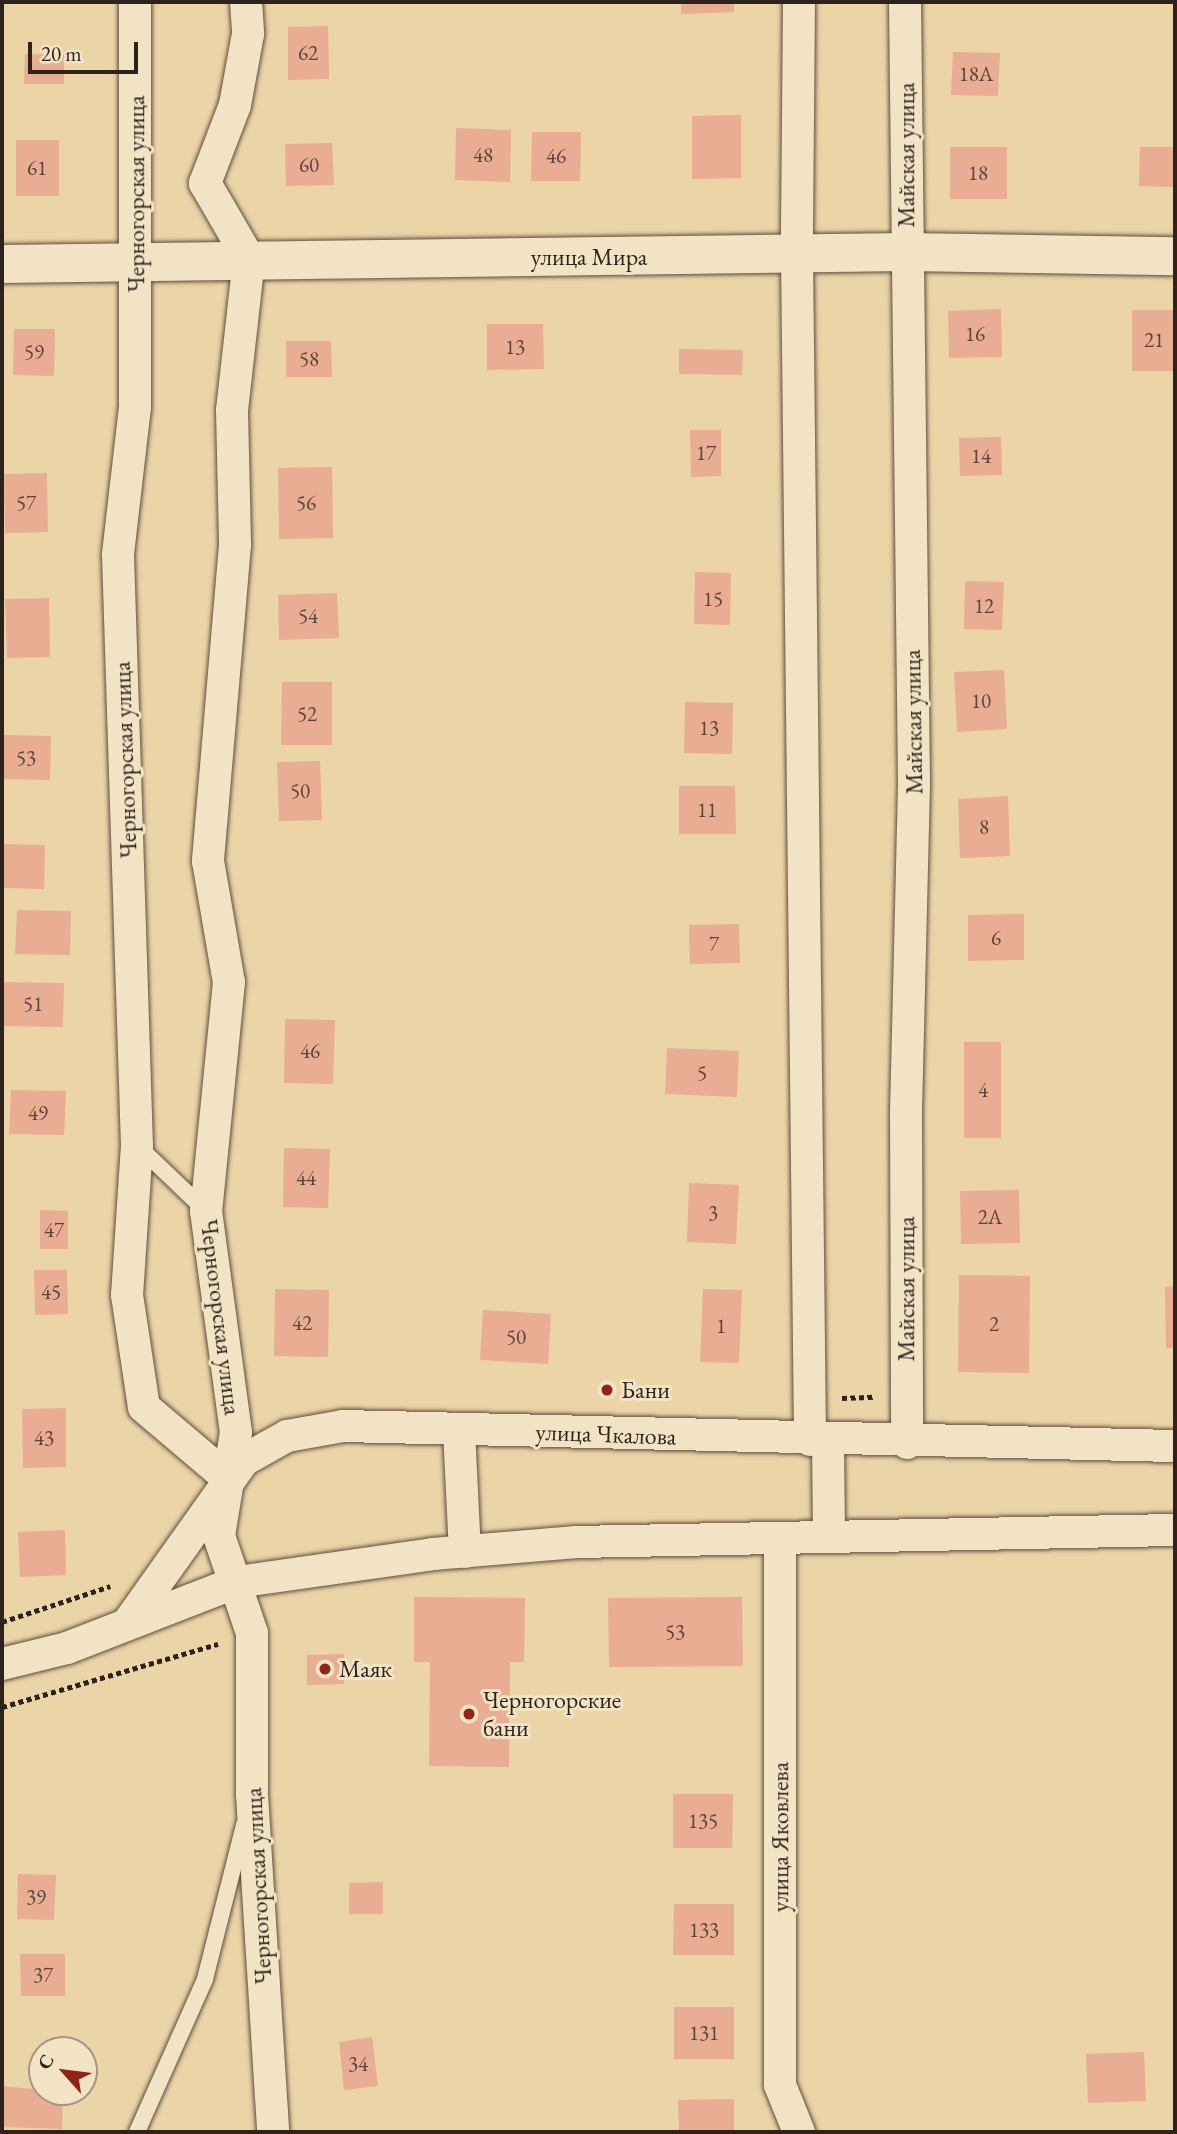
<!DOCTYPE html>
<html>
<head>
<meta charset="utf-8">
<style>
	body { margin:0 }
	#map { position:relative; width:1177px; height:2134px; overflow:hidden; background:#ebd4a6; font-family:"EB Garamond",serif }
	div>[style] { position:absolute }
	.building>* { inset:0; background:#e8ad93 }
	.path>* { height:4.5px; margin-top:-2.25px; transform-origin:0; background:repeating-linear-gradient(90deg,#2e221d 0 5px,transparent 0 8.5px) }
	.roads { filter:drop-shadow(0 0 2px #5d4e3f) drop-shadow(0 0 2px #5d4e3f) }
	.service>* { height:16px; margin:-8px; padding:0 8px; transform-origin:8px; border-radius:8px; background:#f2e3c5 }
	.minor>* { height:32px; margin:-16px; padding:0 16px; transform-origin:16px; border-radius:16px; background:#f2e3c5 }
	.secondary>* { height:38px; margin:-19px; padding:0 19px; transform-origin:19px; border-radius:19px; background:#f2e3c5 }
	.dots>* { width:19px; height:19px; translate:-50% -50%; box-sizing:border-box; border:4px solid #f2e3c5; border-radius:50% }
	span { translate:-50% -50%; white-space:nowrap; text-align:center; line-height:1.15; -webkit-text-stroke:6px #f2e3c5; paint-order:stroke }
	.number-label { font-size:21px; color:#5c453a }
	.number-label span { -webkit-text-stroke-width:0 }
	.street-label { font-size:24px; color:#2e221d }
	.poi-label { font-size:24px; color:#2e221d }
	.left { translate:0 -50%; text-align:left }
	.frame { position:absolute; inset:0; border:4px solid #2e221d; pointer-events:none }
	.north { position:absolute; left:28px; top:2036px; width:70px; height:70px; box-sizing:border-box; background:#f2e3c5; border:2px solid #a49682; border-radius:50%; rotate:298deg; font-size:19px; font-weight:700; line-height:28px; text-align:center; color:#2e221d }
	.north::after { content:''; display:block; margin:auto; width:24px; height:32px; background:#8f2418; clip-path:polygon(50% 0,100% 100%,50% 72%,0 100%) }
	.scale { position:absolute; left:28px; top:42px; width:110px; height:32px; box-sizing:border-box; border:4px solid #2e221d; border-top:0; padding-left:9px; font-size:21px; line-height:24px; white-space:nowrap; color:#2e221d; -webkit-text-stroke:5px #f2e3c5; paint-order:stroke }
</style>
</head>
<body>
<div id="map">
	<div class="building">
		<i style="clip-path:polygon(681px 2px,734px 2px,734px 12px,681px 14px)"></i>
		<i style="clip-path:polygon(328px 26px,329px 79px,288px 80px,288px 27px)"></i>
		<i style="clip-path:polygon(953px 52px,1000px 53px,998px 96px,951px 95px)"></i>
		<i style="clip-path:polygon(25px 54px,64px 55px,64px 84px,24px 84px)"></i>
		<i style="clip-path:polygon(741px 115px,741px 178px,692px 179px,692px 116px)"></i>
		<i style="clip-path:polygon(456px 128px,511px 130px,510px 182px,455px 180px)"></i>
		<i style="clip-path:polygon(532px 132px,581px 132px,580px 181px,531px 181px)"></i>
		<i style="clip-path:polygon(16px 140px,59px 140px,59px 196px,16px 196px)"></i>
		<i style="clip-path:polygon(332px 143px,334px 185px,286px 186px,285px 144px)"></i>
		<i style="clip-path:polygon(950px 147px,1007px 147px,1007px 199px,950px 199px)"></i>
		<i style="clip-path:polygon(1140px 147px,1175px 147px,1175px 187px,1139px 186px)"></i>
		<i style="clip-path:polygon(1001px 309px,1002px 357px,949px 358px,948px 311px)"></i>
		<i style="clip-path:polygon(1132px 310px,1175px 310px,1175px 371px,1132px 371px)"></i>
		<i style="clip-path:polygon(487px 324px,543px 324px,544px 369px,487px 370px)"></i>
		<i style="clip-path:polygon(14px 329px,55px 329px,54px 376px,13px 375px)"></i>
		<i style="clip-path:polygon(286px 341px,331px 341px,332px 377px,286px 377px)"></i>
		<i style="clip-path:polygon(679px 349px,743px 350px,742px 375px,679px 374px)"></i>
		<i style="clip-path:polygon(690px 430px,721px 430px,721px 476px,691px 477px)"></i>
		<i style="clip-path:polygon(1001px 437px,1002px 475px,960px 476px,959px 438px)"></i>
		<i style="clip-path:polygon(332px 467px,333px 538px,279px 539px,278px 468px)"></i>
		<i style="clip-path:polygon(47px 473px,48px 532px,5px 533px,4px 474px)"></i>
		<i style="clip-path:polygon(695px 572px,731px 573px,730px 625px,694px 624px)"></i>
		<i style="clip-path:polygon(965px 581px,1004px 582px,1002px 630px,964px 629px)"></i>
		<i style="clip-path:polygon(337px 593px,339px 638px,279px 640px,278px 595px)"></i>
		<i style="clip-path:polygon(49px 598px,50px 657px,7px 658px,5px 599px)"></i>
		<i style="clip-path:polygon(1004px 670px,1007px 729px,957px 732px,954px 672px)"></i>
		<i style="clip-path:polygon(282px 682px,332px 682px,332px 745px,281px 745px)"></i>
		<i style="clip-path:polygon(685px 702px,733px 703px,732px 754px,684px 753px)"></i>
		<i style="clip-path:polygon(2px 735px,51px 736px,50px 780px,2px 779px)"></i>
		<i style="clip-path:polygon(320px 761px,322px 820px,279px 821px,277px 762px)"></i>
		<i style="clip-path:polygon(679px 786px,735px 786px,736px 834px,679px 834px)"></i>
		<i style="clip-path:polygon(1008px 796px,1010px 856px,960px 858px,958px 799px)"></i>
		<i style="clip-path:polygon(2px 844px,45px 845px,44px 889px,2px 888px)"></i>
		<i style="clip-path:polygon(17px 910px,71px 911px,70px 955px,15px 954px)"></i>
		<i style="clip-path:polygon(1024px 914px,1024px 960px,968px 961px,968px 915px)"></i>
		<i style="clip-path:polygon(739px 924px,740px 963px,690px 964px,689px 925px)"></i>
		<i style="clip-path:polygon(2px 982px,64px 983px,63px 1027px,2px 1026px)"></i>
		<i style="clip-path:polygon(285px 1019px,335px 1020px,333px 1084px,284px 1083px)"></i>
		<i style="clip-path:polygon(964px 1042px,1001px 1042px,1001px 1138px,964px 1138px)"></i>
		<i style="clip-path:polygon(667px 1048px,739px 1051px,737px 1097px,665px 1094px)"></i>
		<i style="clip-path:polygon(11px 1090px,66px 1091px,64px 1135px,9px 1134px)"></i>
		<i style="clip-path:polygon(284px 1148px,330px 1149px,328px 1208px,283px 1207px)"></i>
		<i style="clip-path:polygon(689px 1183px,739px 1185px,736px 1244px,687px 1242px)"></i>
		<i style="clip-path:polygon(1019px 1190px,1020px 1243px,961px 1244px,960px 1191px)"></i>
		<i style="clip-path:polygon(40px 1210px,68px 1211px,68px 1249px,40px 1249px)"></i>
		<i style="clip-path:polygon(34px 1270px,67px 1270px,68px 1314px,35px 1315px)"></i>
		<i style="clip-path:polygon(959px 1275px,1030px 1276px,1029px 1373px,958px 1372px)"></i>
		<i style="clip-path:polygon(1175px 1286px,1175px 1348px,1166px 1348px,1165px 1287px)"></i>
		<i style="clip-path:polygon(275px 1289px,329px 1290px,328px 1357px,274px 1356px)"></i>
		<i style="clip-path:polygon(703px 1289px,742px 1290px,739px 1363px,700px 1362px)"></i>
		<i style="clip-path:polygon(483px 1310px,551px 1314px,548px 1364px,480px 1360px)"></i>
		<i style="clip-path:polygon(66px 1408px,66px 1467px,23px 1468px,22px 1409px)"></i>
		<i style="clip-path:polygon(65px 1530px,66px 1575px,20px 1577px,18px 1532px)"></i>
		<i style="clip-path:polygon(414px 1597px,525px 1598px,524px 1662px,510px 1662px,509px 1767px,429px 1766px,430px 1662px,414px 1662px)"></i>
		<i style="clip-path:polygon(742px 1597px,743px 1666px,609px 1667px,608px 1598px)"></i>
		<i style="clip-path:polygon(344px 1654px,344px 1684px,307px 1685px,307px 1655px)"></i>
		<i style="clip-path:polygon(673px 1794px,733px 1794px,732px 1848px,673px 1848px)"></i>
		<i style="clip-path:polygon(18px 1874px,56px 1875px,54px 1920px,17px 1919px)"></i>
		<i style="clip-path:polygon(383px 1882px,383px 1914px,349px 1914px,349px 1883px)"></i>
		<i style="clip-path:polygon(674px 1904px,734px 1904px,734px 1955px,673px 1955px)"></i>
		<i style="clip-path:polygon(20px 1954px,65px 1954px,65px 1996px,21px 1996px)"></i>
		<i style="clip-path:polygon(674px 2007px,734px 2007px,734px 2059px,674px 2059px)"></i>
		<i style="clip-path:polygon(372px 2037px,378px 2086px,344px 2090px,339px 2042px)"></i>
		<i style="clip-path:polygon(1144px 2052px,1146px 2101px,1088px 2103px,1086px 2054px)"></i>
		<i style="clip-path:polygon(2px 2086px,63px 2092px,62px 2129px,2px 2127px)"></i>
		<i style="clip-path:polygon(734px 2099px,734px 2132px,679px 2132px,678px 2100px)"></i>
	</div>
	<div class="path">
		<i style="left:842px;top:1398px;width:33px;rotate:-2deg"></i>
		<i style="left:2px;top:1622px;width:114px;rotate:-18.4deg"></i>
		<i style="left:2px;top:1707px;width:225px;rotate:-16.3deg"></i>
	</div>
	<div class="roads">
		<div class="service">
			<i style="left:137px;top:1145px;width:95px;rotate:43.7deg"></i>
			<i style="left:137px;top:2132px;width:167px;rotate:-66deg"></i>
			<i style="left:205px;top:1979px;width:159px;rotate:-75.8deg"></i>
		</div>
		<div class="minor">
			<i style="left:135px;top:2px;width:405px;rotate:90deg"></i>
			<i style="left:135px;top:407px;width:149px;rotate:96.6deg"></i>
			<i style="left:118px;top:555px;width:590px;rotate:88.16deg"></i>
			<i style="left:137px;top:1145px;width:150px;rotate:93.8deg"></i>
			<i style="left:127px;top:1295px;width:113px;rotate:81.4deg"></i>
			<i style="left:144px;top:1407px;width:111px;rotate:40.3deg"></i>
			<i style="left:246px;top:2px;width:32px;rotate:86deg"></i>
			<i style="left:248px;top:34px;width:72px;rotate:100.4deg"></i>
			<i style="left:235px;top:105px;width:84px;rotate:111deg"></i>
			<i style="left:205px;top:183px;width:88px;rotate:59.9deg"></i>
			<i style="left:249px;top:259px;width:152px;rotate:96.4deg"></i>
			<i style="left:232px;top:410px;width:135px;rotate:88.7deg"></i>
			<i style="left:235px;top:545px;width:317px;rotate:94.9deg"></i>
			<i style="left:208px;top:861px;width:123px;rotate:80.2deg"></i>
			<i style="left:229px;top:982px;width:230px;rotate:95.7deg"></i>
			<i style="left:206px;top:1211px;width:223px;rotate:82.3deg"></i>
			<i style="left:236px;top:1432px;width:105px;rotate:99.3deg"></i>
			<i style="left:219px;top:1536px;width:102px;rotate:71.2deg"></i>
			<i style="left:252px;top:1633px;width:162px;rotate:90deg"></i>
			<i style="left:252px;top:1795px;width:338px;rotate:86.4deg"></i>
			<i style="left:799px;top:2px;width:253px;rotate:90.5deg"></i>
			<i style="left:797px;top:255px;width:1185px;rotate:89.37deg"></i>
			<i style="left:905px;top:2px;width:783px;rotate:89.34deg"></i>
			<i style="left:914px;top:785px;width:328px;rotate:91.4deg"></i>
			<i style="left:906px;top:1113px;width:330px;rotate:89.8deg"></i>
			<i style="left:459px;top:1430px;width:122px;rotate:87.2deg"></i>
			<i style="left:828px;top:1440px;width:97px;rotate:89.4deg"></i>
			<i style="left:780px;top:1538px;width:547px;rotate:90deg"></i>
			<i style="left:780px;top:2085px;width:51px;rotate:68deg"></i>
			<i style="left:128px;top:1623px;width:200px;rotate:-54.6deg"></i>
			<i style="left:244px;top:1460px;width:49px;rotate:-29.2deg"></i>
			<i style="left:287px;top:1436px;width:57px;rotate:-10.1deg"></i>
			<i style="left:343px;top:1426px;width:832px;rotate:1.38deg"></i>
			<i style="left:2px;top:1664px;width:67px;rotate:-13.8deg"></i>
			<i style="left:67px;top:1648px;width:182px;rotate:-21.2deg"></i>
			<i style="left:237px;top:1582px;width:198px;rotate:-8.1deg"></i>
			<i style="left:433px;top:1554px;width:144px;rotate:-4.8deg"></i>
			<i style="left:576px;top:1542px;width:599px;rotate:-1.15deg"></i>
		</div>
		<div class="secondary">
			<i style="left:2px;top:264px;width:904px;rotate:-0.76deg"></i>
			<i style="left:906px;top:252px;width:269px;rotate:0.9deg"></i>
		</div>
	</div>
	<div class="dots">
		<i style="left:607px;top:1390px;background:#8f2418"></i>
		<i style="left:325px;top:1669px;background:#8f2418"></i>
		<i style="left:469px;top:1714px;background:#8f2418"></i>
	</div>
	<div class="number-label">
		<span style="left:308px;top:53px">62</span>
		<span style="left:976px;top:74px">18А</span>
		<span style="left:483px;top:155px">48</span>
		<span style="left:556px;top:156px">46</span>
		<span style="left:309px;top:165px">60</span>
		<span style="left:37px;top:168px">61</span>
		<span style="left:978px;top:173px">18</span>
		<span style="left:975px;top:334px">16</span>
		<span style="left:1154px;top:340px">21</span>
		<span style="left:515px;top:347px">13</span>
		<span style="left:34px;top:352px">59</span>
		<span style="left:309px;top:359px">58</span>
		<span style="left:706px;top:453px">17</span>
		<span style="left:981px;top:456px">14</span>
		<span style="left:26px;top:503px">57</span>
		<span style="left:306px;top:503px">56</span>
		<span style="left:713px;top:599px">15</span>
		<span style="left:984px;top:606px">12</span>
		<span style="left:308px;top:616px">54</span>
		<span style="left:981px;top:701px">10</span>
		<span style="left:307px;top:714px">52</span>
		<span style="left:709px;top:728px">13</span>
		<span style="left:26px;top:758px">53</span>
		<span style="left:300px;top:791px">50</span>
		<span style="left:707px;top:810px">11</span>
		<span style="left:984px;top:827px">8</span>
		<span style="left:996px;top:938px">6</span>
		<span style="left:714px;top:944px">7</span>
		<span style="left:33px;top:1004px">51</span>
		<span style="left:310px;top:1051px">46</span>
		<span style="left:702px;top:1073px">5</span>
		<span style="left:983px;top:1090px">4</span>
		<span style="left:38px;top:1113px">49</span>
		<span style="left:306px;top:1178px">44</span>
		<span style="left:713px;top:1213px">3</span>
		<span style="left:990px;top:1217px">2А</span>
		<span style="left:54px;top:1230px">47</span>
		<span style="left:51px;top:1292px">45</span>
		<span style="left:302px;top:1323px">42</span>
		<span style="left:994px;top:1324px">2</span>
		<span style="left:721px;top:1326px">1</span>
		<span style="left:516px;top:1337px">50</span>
		<span style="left:44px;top:1438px">43</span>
		<span style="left:675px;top:1632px">53</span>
		<span style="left:703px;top:1821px">135</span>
		<span style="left:36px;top:1897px">39</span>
		<span style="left:704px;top:1930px">133</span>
		<span style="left:43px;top:1975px">37</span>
		<span style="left:704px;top:2033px">131</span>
		<span style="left:358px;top:2064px">34</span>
	</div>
	<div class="street-label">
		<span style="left:906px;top:155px;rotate:-90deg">Майская улица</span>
		<span style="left:136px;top:194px;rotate:-90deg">Черногорская улица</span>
		<span style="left:589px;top:257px">улица Мира</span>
		<span style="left:913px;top:722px;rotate:-91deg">Майская улица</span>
		<span style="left:125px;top:760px;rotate:-92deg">Черногорская улица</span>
		<span style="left:906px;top:1289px;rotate:-90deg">Майская улица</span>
		<span style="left:221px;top:1317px;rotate:83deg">Черногорская улица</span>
		<span style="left:606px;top:1434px;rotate:2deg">улица Чкалова</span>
		<span style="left:780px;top:1837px;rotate:-90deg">улица Яковлева</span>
		<span style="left:258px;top:1886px;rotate:-93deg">Черногорская улица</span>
	</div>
	<div class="poi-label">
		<span class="left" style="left:621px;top:1390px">Бани</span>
		<span class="left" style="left:339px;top:1669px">Маяк</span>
		<span class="left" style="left:483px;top:1714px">Черногорские<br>бани</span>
	</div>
	<div class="frame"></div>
	<div class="north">С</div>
	<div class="scale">20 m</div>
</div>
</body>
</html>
